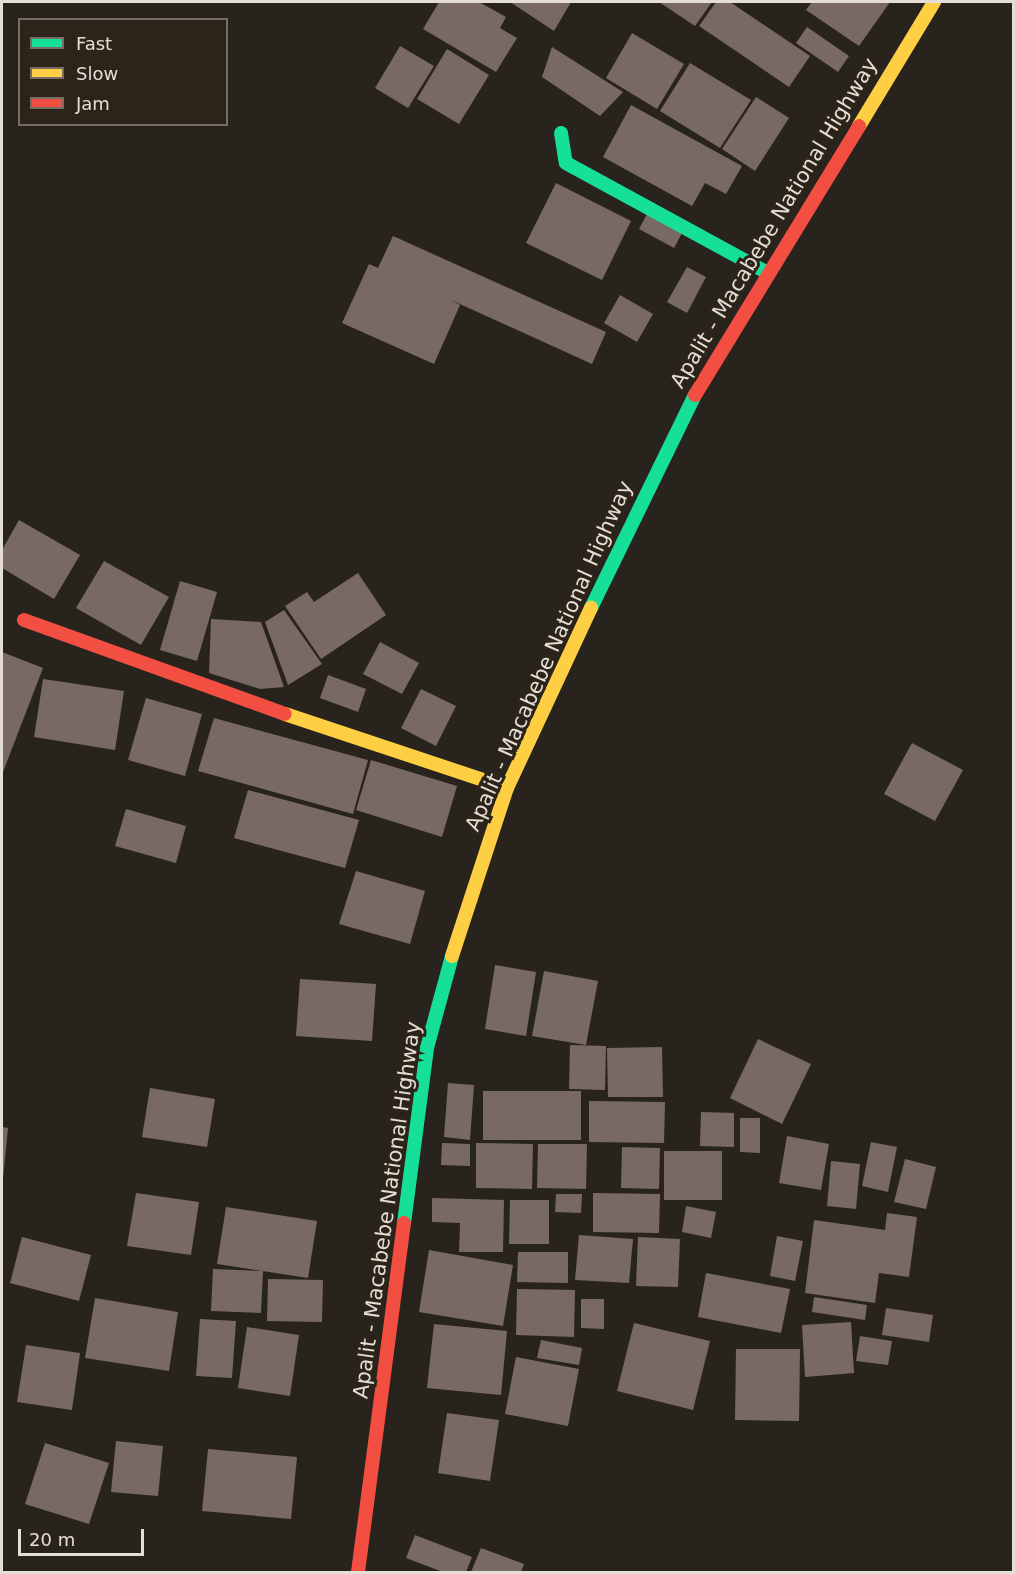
<!DOCTYPE html>
<html>
<head>
<meta charset="utf-8">
<style>
	body { margin:0 }
	#map { position:relative; width:1015px; height:1574px; overflow:hidden; background:#29231e; font-family:"DejaVu Sans",sans-serif }
	div>[style] { position:absolute }
	.building>* { inset:0; background:#796965 }
	.fast>* { height:14px; margin:-7px; padding:0 7px; transform-origin:7px; border-radius:7px; background:#16e098 }
	.slow>* { height:14px; margin:-7px; padding:0 7px; transform-origin:7px; border-radius:7px; background:#ffcf43 }
	.jam>* { height:14px; margin:-7px; padding:0 7px; transform-origin:7px; border-radius:7px; background:#f24e42 }
	span { translate:-50% -50%; white-space:nowrap; text-align:center; line-height:1.15; -webkit-text-stroke:6px #2d2419; paint-order:stroke }
	.street-label { font-size:21px; color:#e4ded6 }
	.frame { position:absolute; inset:0; border:3px solid #e4ded6; pointer-events:none }
	.legend { position:absolute; left:18px; top:18px; width:210px; height:108px; box-sizing:border-box; background:#2d2419; border:2px solid #766e65; margin:0; padding:8px 10px; list-style:none; font-size:18px; color:#e4ded6 }
	.legend li { display:flex; align-items:center; gap:12px; height:30px }
	.legend b { width:30px; border:2px solid #766e65 }
	.scale { position:absolute; left:18px; top:1529px; width:126px; height:27px; box-sizing:border-box; border:3px solid #e4ded6; border-top:0; padding-left:8px; font-size:18px; line-height:21px; white-space:nowrap; color:#e4ded6; -webkit-text-stroke:4px #2d2419; paint-order:stroke }
</style>
</head>
<body>
<div id="map">
	<div class="building">
		<i style="clip-path:polygon(439px 2px,479px 2px,506px 17px,500px 28px,517px 38px,496px 72px,423px 29px)"></i>
		<i style="clip-path:polygon(510px 2px,571px 2px,554px 31px)"></i>
		<i style="clip-path:polygon(659px 2px,712px 2px,695px 26px)"></i>
		<i style="clip-path:polygon(716px 2px,730px 2px,810px 56px,789px 87px,699px 26px)"></i>
		<i style="clip-path:polygon(812px 2px,890px 2px,859px 46px,806px 10px)"></i>
		<i style="clip-path:polygon(807px 27px,849px 56px,838px 72px,796px 43px)"></i>
		<i style="clip-path:polygon(632px 33px,684px 64px,657px 109px,606px 78px)"></i>
		<i style="clip-path:polygon(400px 46px,434px 66px,408px 108px,375px 88px)"></i>
		<i style="clip-path:polygon(552px 47px,623px 92px,600px 116px,542px 77px)"></i>
		<i style="clip-path:polygon(447px 49px,489px 75px,459px 124px,417px 99px)"></i>
		<i style="clip-path:polygon(690px 63px,751px 100px,720px 148px,660px 111px)"></i>
		<i style="clip-path:polygon(756px 97px,789px 118px,755px 171px,722px 149px)"></i>
		<i style="clip-path:polygon(631px 105px,742px 166px,726px 194px,705px 183px,692px 206px,603px 157px)"></i>
		<i style="clip-path:polygon(556px 183px,631px 221px,602px 280px,526px 243px)"></i>
		<i style="clip-path:polygon(647px 214px,682px 233px,674px 248px,639px 229px)"></i>
		<i style="clip-path:polygon(393px 236px,606px 332px,592px 364px,451px 300px,460px 305px,434px 364px,342px 323px,369px 264px,378px 268px)"></i>
		<i style="clip-path:polygon(687px 267px,706px 277px,687px 313px,667px 302px)"></i>
		<i style="clip-path:polygon(620px 295px,653px 314px,637px 342px,604px 323px)"></i>
		<i style="clip-path:polygon(19px 520px,80px 555px,54px 599px,2px 568px,2px 550px)"></i>
		<i style="clip-path:polygon(104px 561px,169px 597px,141px 645px,76px 608px)"></i>
		<i style="clip-path:polygon(358px 573px,386px 615px,321px 659px,285px 606px,307px 592px,314px 602px)"></i>
		<i style="clip-path:polygon(180px 581px,217px 592px,197px 661px,160px 650px)"></i>
		<i style="clip-path:polygon(284px 610px,322px 664px,288px 685px,265px 622px)"></i>
		<i style="clip-path:polygon(211px 619px,261px 622px,284px 687px,260px 689px,209px 673px)"></i>
		<i style="clip-path:polygon(380px 642px,419px 663px,402px 694px,363px 674px)"></i>
		<i style="clip-path:polygon(2px 652px,43px 668px,3px 772px,2px 771px)"></i>
		<i style="clip-path:polygon(328px 675px,366px 689px,358px 712px,320px 698px)"></i>
		<i style="clip-path:polygon(43px 679px,124px 691px,115px 750px,34px 737px)"></i>
		<i style="clip-path:polygon(421px 689px,456px 706px,436px 746px,401px 728px)"></i>
		<i style="clip-path:polygon(146px 698px,202px 714px,185px 776px,128px 760px)"></i>
		<i style="clip-path:polygon(214px 718px,368px 760px,353px 814px,198px 771px)"></i>
		<i style="clip-path:polygon(912px 743px,963px 770px,935px 821px,884px 794px)"></i>
		<i style="clip-path:polygon(371px 760px,457px 786px,442px 837px,356px 810px)"></i>
		<i style="clip-path:polygon(248px 790px,359px 820px,345px 868px,234px 838px)"></i>
		<i style="clip-path:polygon(126px 809px,186px 826px,176px 863px,115px 846px)"></i>
		<i style="clip-path:polygon(356px 871px,425px 891px,410px 944px,339px 924px)"></i>
		<i style="clip-path:polygon(495px 965px,536px 972px,526px 1036px,485px 1029px)"></i>
		<i style="clip-path:polygon(544px 971px,598px 981px,586px 1045px,532px 1036px)"></i>
		<i style="clip-path:polygon(300px 979px,376px 984px,372px 1041px,296px 1036px)"></i>
		<i style="clip-path:polygon(758px 1039px,811px 1064px,782px 1124px,730px 1098px)"></i>
		<i style="clip-path:polygon(570px 1045px,606px 1046px,605px 1090px,569px 1089px)"></i>
		<i style="clip-path:polygon(662px 1047px,663px 1097px,608px 1097px,607px 1048px)"></i>
		<i style="clip-path:polygon(448px 1083px,474px 1085px,470px 1140px,444px 1137px)"></i>
		<i style="clip-path:polygon(150px 1088px,215px 1099px,207px 1147px,142px 1137px)"></i>
		<i style="clip-path:polygon(483px 1091px,581px 1091px,581px 1140px,483px 1140px)"></i>
		<i style="clip-path:polygon(589px 1101px,665px 1102px,664px 1143px,589px 1142px)"></i>
		<i style="clip-path:polygon(701px 1112px,734px 1113px,734px 1147px,700px 1146px)"></i>
		<i style="clip-path:polygon(740px 1118px,760px 1118px,760px 1153px,740px 1152px)"></i>
		<i style="clip-path:polygon(2px 1127px,8px 1128px,3px 1179px,2px 1179px)"></i>
		<i style="clip-path:polygon(787px 1136px,829px 1144px,821px 1190px,779px 1183px)"></i>
		<i style="clip-path:polygon(871px 1142px,897px 1147px,888px 1192px,862px 1186px)"></i>
		<i style="clip-path:polygon(442px 1143px,470px 1144px,470px 1166px,441px 1165px)"></i>
		<i style="clip-path:polygon(476px 1143px,533px 1144px,532px 1189px,476px 1188px)"></i>
		<i style="clip-path:polygon(538px 1144px,587px 1144px,586px 1189px,537px 1188px)"></i>
		<i style="clip-path:polygon(622px 1147px,660px 1148px,659px 1189px,621px 1188px)"></i>
		<i style="clip-path:polygon(664px 1151px,722px 1151px,722px 1200px,664px 1200px)"></i>
		<i style="clip-path:polygon(905px 1159px,936px 1167px,926px 1209px,894px 1202px)"></i>
		<i style="clip-path:polygon(831px 1161px,860px 1164px,856px 1209px,827px 1206px)"></i>
		<i style="clip-path:polygon(136px 1193px,199px 1202px,191px 1255px,127px 1246px)"></i>
		<i style="clip-path:polygon(593px 1193px,660px 1194px,659px 1233px,593px 1232px)"></i>
		<i style="clip-path:polygon(556px 1194px,582px 1194px,581px 1213px,555px 1212px)"></i>
		<i style="clip-path:polygon(432px 1198px,504px 1200px,503px 1252px,459px 1252px,460px 1223px,432px 1222px)"></i>
		<i style="clip-path:polygon(510px 1200px,549px 1200px,549px 1244px,509px 1244px)"></i>
		<i style="clip-path:polygon(686px 1206px,716px 1212px,711px 1238px,682px 1232px)"></i>
		<i style="clip-path:polygon(226px 1207px,317px 1221px,308px 1278px,217px 1264px)"></i>
		<i style="clip-path:polygon(887px 1213px,917px 1217px,909px 1277px,879px 1273px,875px 1303px,805px 1293px,814px 1220px,885px 1230px)"></i>
		<i style="clip-path:polygon(579px 1235px,633px 1239px,629px 1283px,575px 1280px)"></i>
		<i style="clip-path:polygon(777px 1236px,803px 1241px,795px 1281px,770px 1276px)"></i>
		<i style="clip-path:polygon(22px 1237px,91px 1255px,79px 1301px,10px 1283px)"></i>
		<i style="clip-path:polygon(638px 1237px,680px 1239px,678px 1287px,636px 1286px)"></i>
		<i style="clip-path:polygon(429px 1250px,513px 1265px,503px 1326px,419px 1312px)"></i>
		<i style="clip-path:polygon(518px 1252px,568px 1252px,568px 1283px,517px 1282px)"></i>
		<i style="clip-path:polygon(213px 1269px,263px 1271px,261px 1313px,211px 1311px)"></i>
		<i style="clip-path:polygon(706px 1273px,790px 1289px,781px 1333px,698px 1317px)"></i>
		<i style="clip-path:polygon(268px 1279px,323px 1280px,322px 1322px,267px 1321px)"></i>
		<i style="clip-path:polygon(517px 1289px,575px 1290px,574px 1337px,516px 1335px)"></i>
		<i style="clip-path:polygon(814px 1297px,867px 1305px,865px 1320px,812px 1312px)"></i>
		<i style="clip-path:polygon(95px 1298px,178px 1312px,169px 1371px,85px 1358px)"></i>
		<i style="clip-path:polygon(581px 1299px,604px 1299px,604px 1329px,581px 1328px)"></i>
		<i style="clip-path:polygon(886px 1308px,933px 1315px,929px 1342px,882px 1335px)"></i>
		<i style="clip-path:polygon(200px 1319px,236px 1321px,232px 1378px,196px 1376px)"></i>
		<i style="clip-path:polygon(851px 1322px,854px 1373px,805px 1377px,802px 1325px)"></i>
		<i style="clip-path:polygon(634px 1323px,710px 1341px,693px 1410px,617px 1391px)"></i>
		<i style="clip-path:polygon(434px 1324px,507px 1331px,501px 1395px,427px 1388px)"></i>
		<i style="clip-path:polygon(247px 1327px,299px 1335px,290px 1396px,238px 1388px)"></i>
		<i style="clip-path:polygon(860px 1336px,892px 1341px,888px 1365px,856px 1361px)"></i>
		<i style="clip-path:polygon(541px 1340px,582px 1348px,579px 1365px,537px 1358px)"></i>
		<i style="clip-path:polygon(26px 1345px,80px 1353px,72px 1410px,17px 1402px)"></i>
		<i style="clip-path:polygon(736px 1349px,800px 1349px,799px 1421px,735px 1420px)"></i>
		<i style="clip-path:polygon(516px 1357px,579px 1369px,568px 1426px,505px 1414px)"></i>
		<i style="clip-path:polygon(447px 1413px,499px 1420px,490px 1481px,438px 1473px)"></i>
		<i style="clip-path:polygon(116px 1441px,163px 1446px,158px 1496px,111px 1492px)"></i>
		<i style="clip-path:polygon(45px 1443px,109px 1463px,89px 1524px,25px 1504px)"></i>
		<i style="clip-path:polygon(208px 1449px,297px 1457px,291px 1519px,202px 1511px)"></i>
		<i style="clip-path:polygon(415px 1535px,472px 1557px,466px 1572px,443px 1572px,406px 1558px)"></i>
		<i style="clip-path:polygon(481px 1548px,524px 1564px,521px 1572px,471px 1572px)"></i>
	</div>
	<div class="fast">
		<i style="left:561px;top:133px;width:30px;rotate:81deg"></i>
		<i style="left:566px;top:163px;width:228px;rotate:28.6deg"></i>
		<i style="left:591px;top:608px;width:237px;rotate:-64deg"></i>
		<i style="left:404px;top:1223px;width:177px;rotate:-82.5deg"></i>
		<i style="left:427px;top:1048px;width:95px;rotate:-74.8deg"></i>
	</div>
	<div class="slow">
		<i style="left:859px;top:126px;width:145px;rotate:-58.8deg"></i>
		<i style="left:285px;top:714px;width:234px;rotate:18.4deg"></i>
		<i style="left:452px;top:956px;width:177px;rotate:-71.9deg"></i>
		<i style="left:507px;top:788px;width:199px;rotate:-65deg"></i>
	</div>
	<div class="jam">
		<i style="left:695px;top:395px;width:315px;rotate:-58.6deg"></i>
		<i style="left:24px;top:620px;width:277px;rotate:19.8deg"></i>
		<i style="left:358px;top:1572px;width:352px;rotate:-82.5deg"></i>
	</div>
	<div class="street-label">
		<span style="left:774px;top:223px;rotate:-59deg">Apalit - Macabebe National Highway</span>
		<span style="left:549px;top:656px;rotate:-66deg">Apalit - Macabebe National Highway</span>
		<span style="left:387px;top:1210px;rotate:-82deg">Apalit - Macabebe National Highway</span>
	</div>
	<div class="frame"></div>
	<ul class="legend">
	<li><b style="height:8px;background:#16e098"></b>Fast</li>
	<li><b style="height:8px;background:#ffcf43"></b>Slow</li>
	<li><b style="height:8px;background:#f24e42"></b>Jam</li>
	</ul>
	<div class="scale">20 m</div>
</div>
</body>
</html>
